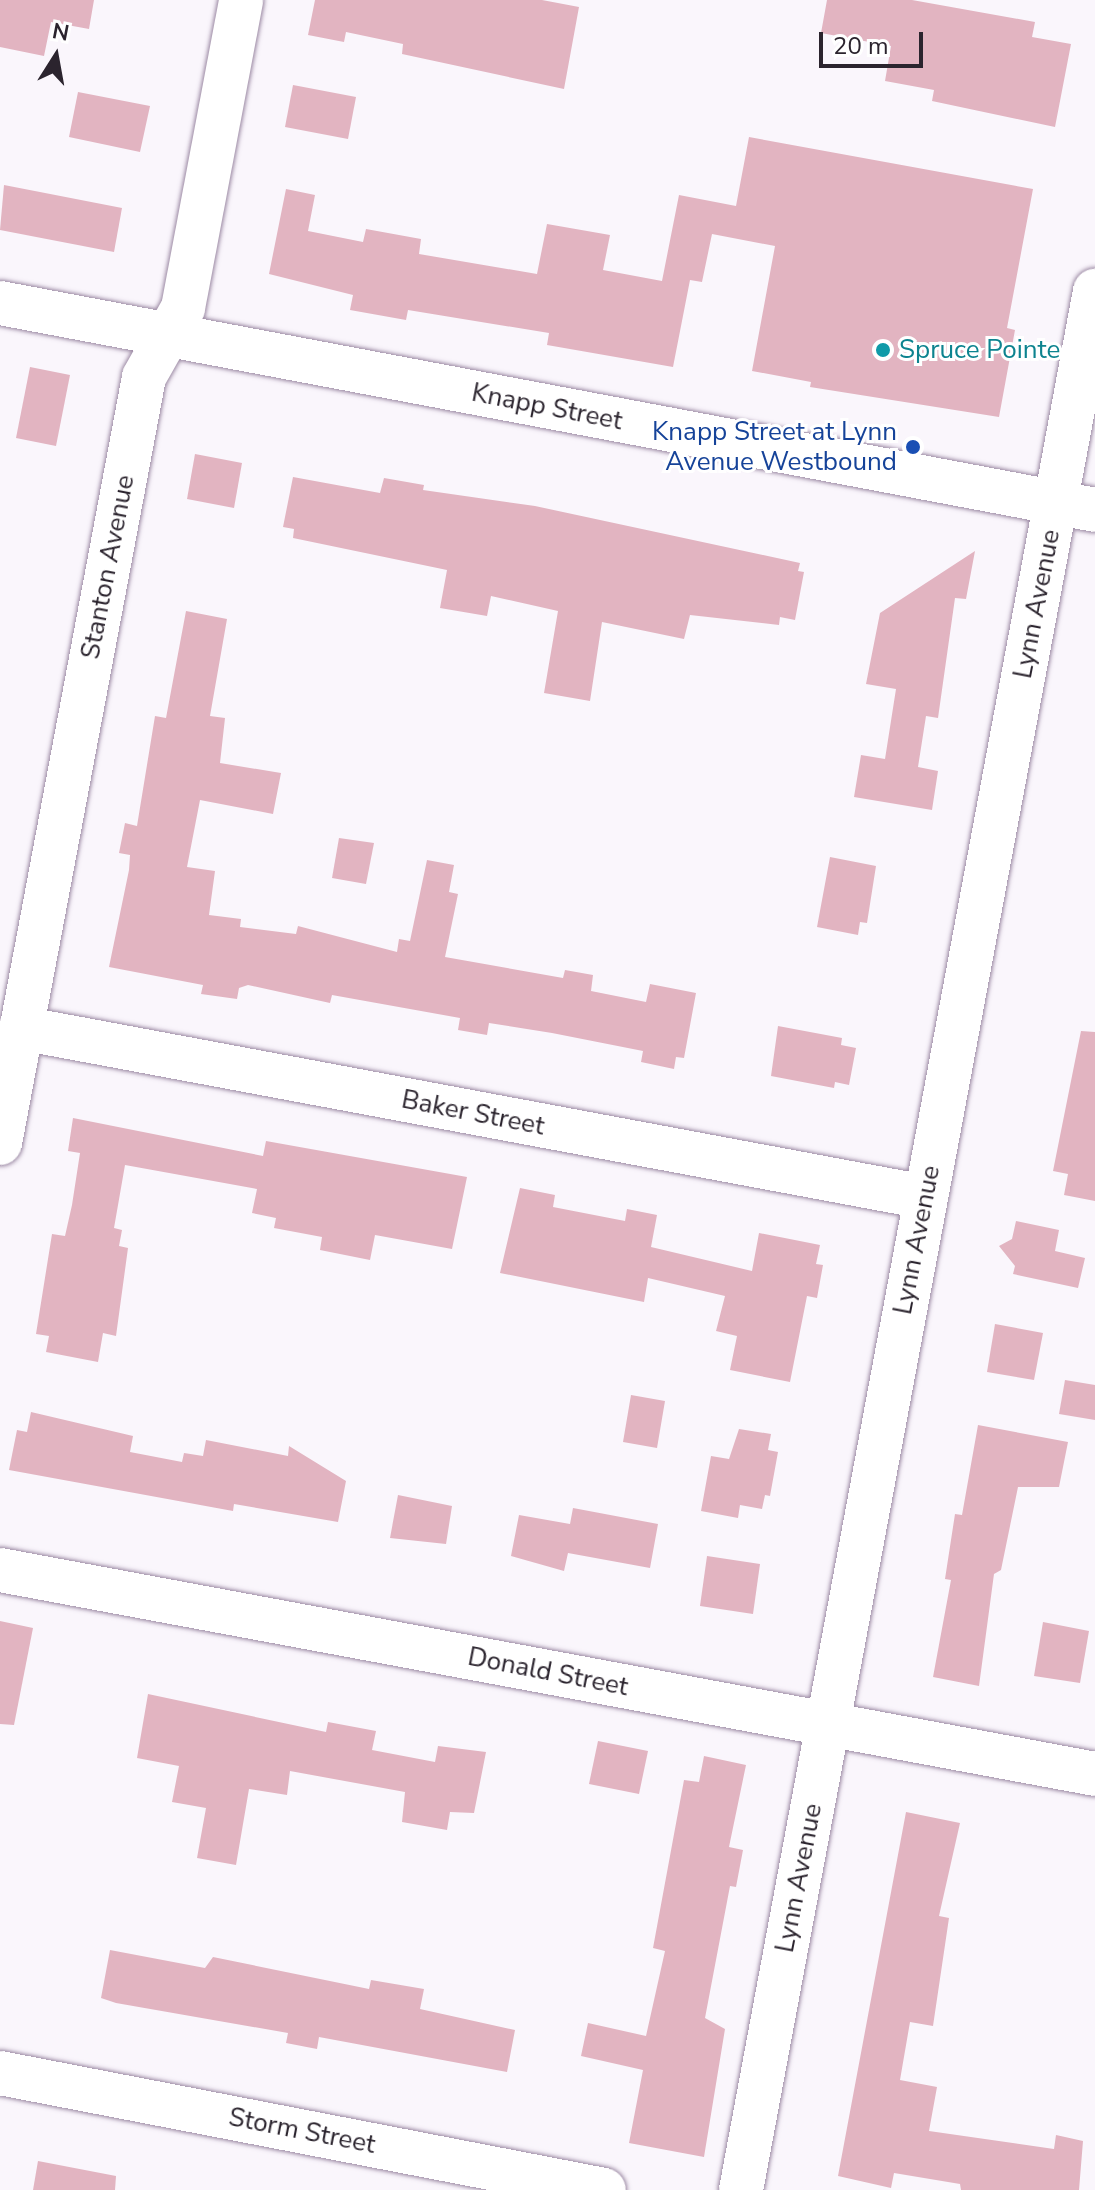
<!DOCTYPE html>
<html>
<head>
<meta charset="utf-8">
<style>
	body { margin:0 }
	#map { position:relative; width:1095px; height:2190px; overflow:hidden; background:#faf6fc; font-family:"Nunito Sans",sans-serif }
	div>[style] { position:absolute }
	.building>* { inset:0; background:#e2b4c1 }
	.roads { filter:drop-shadow(0 0 2px #9c8aa4) drop-shadow(0 0 2px #9c8aa4) }
	.minor>* { height:44px; margin:-22px; padding:0 22px; transform-origin:22px; border-radius:22px; background:#fff }
	.dots>* { width:22px; height:22px; translate:-50% -50%; box-sizing:border-box; border:4px solid #fff; border-radius:50% }
	span { translate:-50% -50%; white-space:nowrap; text-align:center; line-height:1.15; -webkit-text-stroke:6px #fff; paint-order:stroke }
	.culture-label { font-size:26px; color:#0d838f }
	.left { translate:0 -50%; text-align:left }
	.street-label { font-size:26px; color:#2b242e }
	.transit-label { font-size:26px; color:#164399 }
	.right { translate:-100% -50%; text-align:right }
	.north { position:absolute; left:16px; top:16px; width:80px; height:80px; -webkit-text-stroke:6px #fff; paint-order:stroke; rotate:11deg; font-size:22px; font-weight:700; line-height:32px; text-align:center; color:#2b242e }
	.north::after { content:''; display:block; margin:auto; width:28px; height:36px; background:#2b242e; clip-path:polygon(50% 0,100% 100%,50% 72%,0 100%) }
	.scale { position:absolute; left:819px; top:32px; width:104px; height:36px; box-sizing:border-box; border:4px solid #2b242e; border-top:0; padding-left:10px; font-size:24px; line-height:28px; white-space:nowrap; color:#2b242e; -webkit-text-stroke:6px #fff; paint-order:stroke }
</style>
</head>
<body>
<div id="map">
	<div class="building">
		<i style="clip-path:polygon(0 0,94px 0,89px 29px,51px 22px,44px 56px,0 47px)"></i>
		<i style="clip-path:polygon(315px 0,542px 0,579px 7px,564px 89px,402px 54px,403px 44px,346px 32px,344px 42px,308px 35px)"></i>
		<i style="clip-path:polygon(827px 0,912px 0,1035px 22px,1032px 37px,1071px 44px,1055px 127px,932px 101px,934px 90px,885px 81px,891px 46px,821px 33px)"></i>
		<i style="clip-path:polygon(293px 85px,356px 97px,348px 139px,285px 127px)"></i>
		<i style="clip-path:polygon(78px 92px,150px 106px,140px 152px,69px 137px)"></i>
		<i style="clip-path:polygon(749px 137px,1033px 189px,1007px 328px,1015px 330px,999px 417px,810px 387px,811px 382px,752px 371px,775px 246px,712px 234px,702px 282px,690px 280px,673px 367px,547px 345px,549px 333px,408px 310px,406px 320px,350px 310px,353px 295px,269px 274px,286px 189px,315px 195px,308px 231px,363px 242px,366px 229px,421px 239px,419px 254px,537px 274px,547px 224px,610px 235px,603px 270px,662px 281px,679px 195px,736px 206px)"></i>
		<i style="clip-path:polygon(4px 185px,122px 208px,114px 252px,0 230px)"></i>
		<i style="clip-path:polygon(30px 367px,70px 375px,56px 446px,16px 438px)"></i>
		<i style="clip-path:polygon(195px 454px,242px 463px,234px 508px,187px 499px)"></i>
		<i style="clip-path:polygon(293px 477px,380px 493px,384px 478px,424px 485px,423px 490px,535px 506px,800px 563px,798px 571px,804px 572px,795px 620px,780px 617px,779px 625px,690px 615px,684px 639px,602px 622px,590px 701px,544px 693px,558px 611px,491px 596px,487px 616px,440px 608px,447px 570px,293px 538px,294px 529px,283px 527px)"></i>
		<i style="clip-path:polygon(975px 551px,966px 599px,955px 598px,938px 718px,926px 716px,918px 767px,938px 771px,932px 810px,854px 797px,861px 755px,885px 759px,896px 689px,866px 684px,880px 613px)"></i>
		<i style="clip-path:polygon(186px 611px,227px 619px,210px 716px,225px 718px,220px 763px,281px 773px,273px 814px,200px 800px,187px 867px,215px 871px,209px 915px,241px 919px,240px 927px,296px 934px,298px 926px,397px 952px,399px 939px,410px 941px,427px 860px,454px 865px,449px 892px,458px 894px,445px 957px,563px 978px,565px 970px,593px 975px,591px 991px,646px 1002px,650px 984px,696px 993px,684px 1058px,676px 1057px,674px 1069px,641px 1062px,643px 1051px,552px 1033px,489px 1023px,487px 1035px,458px 1030px,460px 1018px,332px 995px,330px 1003px,248px 985px,239px 988px,237px 999px,201px 994px,203px 985px,109px 967px,129px 870px,130px 855px,119px 853px,125px 823px,137px 826px,155px 716px,166px 718px)"></i>
		<i style="clip-path:polygon(339px 838px,374px 843px,366px 884px,332px 878px)"></i>
		<i style="clip-path:polygon(830px 857px,876px 866px,867px 923px,860px 922px,858px 935px,817px 927px)"></i>
		<i style="clip-path:polygon(778px 1026px,842px 1038px,841px 1045px,856px 1048px,849px 1085px,835px 1082px,834px 1088px,771px 1076px)"></i>
		<i style="clip-path:polygon(1081px 1031px,1095px 1032px,1095px 1201px,1064px 1195px,1068px 1174px,1053px 1171px)"></i>
		<i style="clip-path:polygon(73px 1118px,263px 1156px,266px 1141px,467px 1177px,452px 1249px,375px 1235px,370px 1260px,320px 1250px,322px 1237px,274px 1228px,276px 1218px,252px 1213px,257px 1189px,125px 1165px,114px 1228px,122px 1230px,119px 1246px,128px 1248px,116px 1336px,103px 1333px,98px 1362px,46px 1352px,49px 1336px,36px 1334px,52px 1234px,65px 1236px,72px 1205px,80px 1153px,68px 1151px)"></i>
		<i style="clip-path:polygon(520px 1188px,555px 1195px,553px 1207px,625px 1221px,627px 1209px,657px 1215px,651px 1247px,752px 1271px,759px 1233px,820px 1245px,816px 1264px,823px 1265px,817px 1298px,807px 1296px,790px 1382px,730px 1370px,737px 1336px,716px 1331px,725px 1296px,648px 1278px,644px 1302px,500px 1273px)"></i>
		<i style="clip-path:polygon(1016px 1221px,1059px 1230px,1055px 1251px,1085px 1258px,1078px 1288px,1013px 1274px,1015px 1266px,999px 1246px,1012px 1239px)"></i>
		<i style="clip-path:polygon(995px 1324px,1043px 1333px,1034px 1380px,987px 1372px)"></i>
		<i style="clip-path:polygon(1065px 1380px,1095px 1385px,1095px 1420px,1059px 1414px)"></i>
		<i style="clip-path:polygon(631px 1395px,665px 1401px,657px 1448px,623px 1442px)"></i>
		<i style="clip-path:polygon(31px 1412px,133px 1436px,130px 1452px,182px 1462px,184px 1453px,203px 1456px,206px 1440px,288px 1456px,289px 1446px,346px 1481px,338px 1522px,234px 1504px,233px 1511px,9px 1470px,17px 1430px,27px 1432px)"></i>
		<i style="clip-path:polygon(978px 1425px,1068px 1442px,1059px 1487px,1018px 1487px,1001px 1570px,994px 1574px,979px 1686px,933px 1677px,951px 1580px,945px 1579px,955px 1514px,962px 1515px)"></i>
		<i style="clip-path:polygon(739px 1429px,771px 1434px,768px 1450px,778px 1452px,770px 1496px,765px 1495px,762px 1509px,740px 1505px,738px 1518px,701px 1511px,711px 1456px,729px 1459px)"></i>
		<i style="clip-path:polygon(398px 1495px,452px 1506px,446px 1544px,390px 1538px)"></i>
		<i style="clip-path:polygon(573px 1508px,658px 1524px,650px 1568px,568px 1553px,564px 1571px,511px 1556px,519px 1515px,570px 1524px)"></i>
		<i style="clip-path:polygon(707px 1556px,760px 1564px,753px 1614px,700px 1606px)"></i>
		<i style="clip-path:polygon(0 1621px,33px 1628px,14px 1725px,0 1724px)"></i>
		<i style="clip-path:polygon(1043px 1622px,1089px 1631px,1080px 1683px,1034px 1676px)"></i>
		<i style="clip-path:polygon(148px 1694px,326px 1732px,328px 1722px,376px 1731px,372px 1750px,435px 1762px,438px 1746px,486px 1752px,474px 1813px,450px 1812px,447px 1830px,402px 1822px,405px 1792px,290px 1771px,287px 1795px,249px 1789px,236px 1865px,197px 1858px,206px 1808px,172px 1802px,179px 1766px,137px 1758px)"></i>
		<i style="clip-path:polygon(598px 1741px,648px 1751px,639px 1794px,589px 1784px)"></i>
		<i style="clip-path:polygon(704px 1756px,746px 1765px,729px 1847px,743px 1850px,736px 1887px,730px 1886px,705px 2018px,725px 2029px,704px 2157px,629px 2143px,643px 2070px,581px 2056px,588px 2023px,646px 2036px,665px 1951px,653px 1948px,684px 1780px,699px 1782px)"></i>
		<i style="clip-path:polygon(906px 1812px,960px 1823px,939px 1916px,949px 1918px,933px 2026px,910px 2022px,900px 2080px,937px 2087px,929px 2131px,1054px 2149px,1056px 2135px,1083px 2141px,1079px 2190px,961px 2190px,960px 2184px,894px 2173px,891px 2188px,838px 2176px)"></i>
		<i style="clip-path:polygon(110px 1950px,205px 1968px,213px 1957px,369px 1989px,371px 1980px,424px 1989px,420px 2009px,515px 2030px,507px 2072px,319px 2037px,317px 2049px,286px 2043px,288px 2033px,116px 2003px,101px 1998px)"></i>
		<i style="clip-path:polygon(38px 2161px,116px 2176px,115px 2190px,33px 2190px)"></i>
	</div>
	<div class="roads">
		<div class="minor">
			<i style="left:0;top:303px;width:1114px;rotate:10.7deg"></i>
			<i style="left:21px;top:1028px;width:920px;rotate:10.59deg"></i>
			<i style="left:0;top:1143px;width:779px;rotate:-79.35deg"></i>
			<i style="left:144px;top:377px;width:79px;rotate:-60.5deg"></i>
			<i style="left:183px;top:308px;width:313px;rotate:-79.3deg"></i>
			<i style="left:0;top:1570px;width:1114px;rotate:10.55deg"></i>
			<i style="left:0;top:2073px;width:615px;rotate:10.96deg"></i>
			<i style="left:741px;top:2190px;width:1932px;rotate:-79.44deg"></i>
		</div>
	</div>
	<div class="dots">
		<i style="left:883px;top:350px;background:#0f9aa8"></i>
		<i style="left:913px;top:447px;background:#1a4fb4"></i>
	</div>
	<div class="culture-label">
		<span class="left" style="left:899px;top:350px">Spruce Pointe</span>
	</div>
	<div class="street-label">
		<span style="left:547px;top:407px;rotate:11deg">Knapp Street</span>
		<span style="left:108px;top:567px;rotate:-79deg">Stanton Avenue</span>
		<span style="left:1037px;top:604px;rotate:-79deg">Lynn Avenue</span>
		<span style="left:473px;top:1113px;rotate:11deg">Baker Street</span>
		<span style="left:917px;top:1240px;rotate:-79deg">Lynn Avenue</span>
		<span style="left:548px;top:1672px;rotate:11deg">Donald Street</span>
		<span style="left:799px;top:1878px;rotate:-79deg">Lynn Avenue</span>
		<span style="left:302px;top:2131px;rotate:11deg">Storm Street</span>
	</div>
	<div class="transit-label">
		<span class="right" style="left:897px;top:447px">Knapp Street at Lynn<br>Avenue Westbound</span>
	</div>
	<div class="north">N</div>
	<div class="scale">20 m</div>
</div>
</body>
</html>
